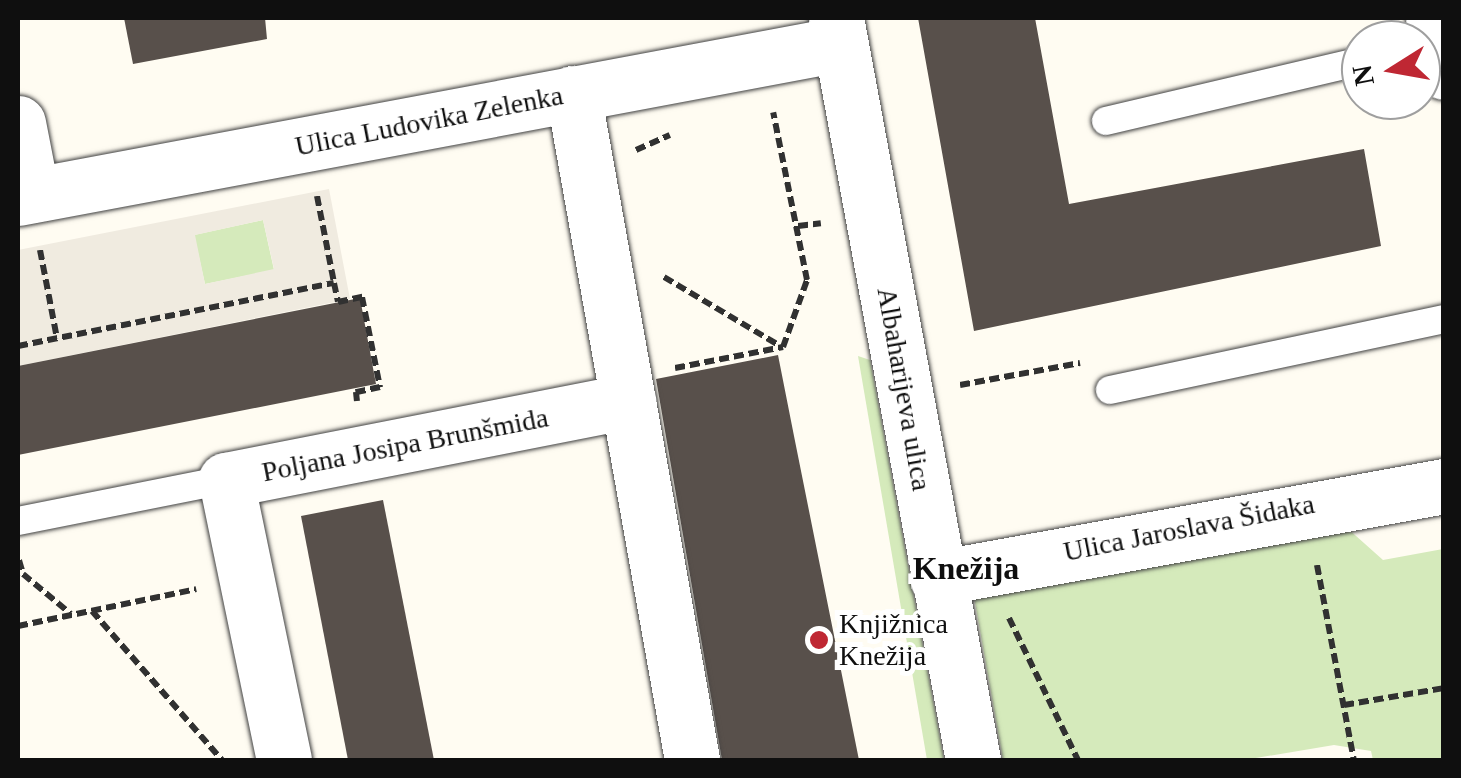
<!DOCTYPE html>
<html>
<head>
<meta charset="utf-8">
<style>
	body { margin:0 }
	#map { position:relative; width:1461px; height:778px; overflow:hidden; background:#fffcf2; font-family:"Times New Roman",serif }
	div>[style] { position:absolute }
	.green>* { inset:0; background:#d5eabb }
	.plaza>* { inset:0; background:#f0ebe0 }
	.building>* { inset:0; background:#58504b }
	.path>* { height:6px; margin-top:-3px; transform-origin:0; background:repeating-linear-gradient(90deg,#313131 0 10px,transparent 0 15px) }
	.roads { filter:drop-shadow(0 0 2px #424242) drop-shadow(0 0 2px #424242) }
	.service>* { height:28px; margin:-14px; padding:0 14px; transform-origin:14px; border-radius:14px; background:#fff }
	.minor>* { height:55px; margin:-27.5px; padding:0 27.5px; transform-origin:27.5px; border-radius:27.5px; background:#fff }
	.dots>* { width:28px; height:28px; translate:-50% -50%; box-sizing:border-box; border:5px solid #fff; border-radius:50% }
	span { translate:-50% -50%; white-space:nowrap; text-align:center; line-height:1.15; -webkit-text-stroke:10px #fff; paint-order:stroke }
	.street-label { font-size:28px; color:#0f0f0f }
	.poi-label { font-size:28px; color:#0f0f0f }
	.left { translate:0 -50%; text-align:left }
	.quarter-label { font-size:32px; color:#0f0f0f; font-weight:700 }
	.frame { position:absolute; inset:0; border:20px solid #0f0f0f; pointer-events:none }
	.north { position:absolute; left:1341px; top:20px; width:100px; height:100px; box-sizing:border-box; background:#fff; border:2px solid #9f9f9f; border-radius:50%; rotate:259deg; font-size:28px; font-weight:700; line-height:40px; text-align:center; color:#0f0f0f }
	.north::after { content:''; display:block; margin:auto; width:35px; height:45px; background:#bf2733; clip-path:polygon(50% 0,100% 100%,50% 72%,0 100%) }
</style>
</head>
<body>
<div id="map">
	<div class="green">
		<i style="clip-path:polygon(263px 220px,274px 270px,205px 284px,194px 235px)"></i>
		<i style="clip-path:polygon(858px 356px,870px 360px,944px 760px,927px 760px)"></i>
		<i style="clip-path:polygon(1346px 527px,1383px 560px,1443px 549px,1443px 760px,1373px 760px,1371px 751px,1334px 745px,1244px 760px,1003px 760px,974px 597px)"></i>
	</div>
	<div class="plaza">
		<i style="clip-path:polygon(evenodd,329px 189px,350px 299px,18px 366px,18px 250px,329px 189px,263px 220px,274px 269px,205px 284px,195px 235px,263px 220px)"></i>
	</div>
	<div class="building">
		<i style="clip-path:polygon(124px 18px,265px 18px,267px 39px,133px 64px)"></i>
		<i style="clip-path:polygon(918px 18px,1035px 18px,1069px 204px,1364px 149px,1381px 246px,974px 331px)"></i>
		<i style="clip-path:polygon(360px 298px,376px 384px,18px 455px,18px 366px)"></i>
		<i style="clip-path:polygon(778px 355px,794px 436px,859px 760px,722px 760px,656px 379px)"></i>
		<i style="clip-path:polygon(383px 500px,434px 760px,348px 760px,301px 516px)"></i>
	</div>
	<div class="path">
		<i style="left:636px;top:150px;width:37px;rotate:-24deg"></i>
		<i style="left:317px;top:196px;width:89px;rotate:78.9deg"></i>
		<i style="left:798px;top:226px;width:23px;rotate:-7deg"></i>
		<i style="left:40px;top:250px;width:90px;rotate:79.1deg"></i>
		<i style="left:664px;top:277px;width:137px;rotate:30.7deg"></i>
		<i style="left:18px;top:346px;width:322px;rotate:-11.3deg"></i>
		<i style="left:334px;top:283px;width:19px;rotate:78deg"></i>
		<i style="left:338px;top:302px;width:25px;rotate:-12deg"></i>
		<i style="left:362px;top:297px;width:92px;rotate:78.7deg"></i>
		<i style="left:380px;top:387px;width:25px;rotate:168deg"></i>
		<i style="left:356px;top:392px;width:9px;rotate:84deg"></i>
		<i style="left:675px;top:368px;width:110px;rotate:-11deg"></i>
		<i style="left:783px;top:347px;width:71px;rotate:-70.3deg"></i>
		<i style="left:807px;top:280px;width:171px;rotate:-101.4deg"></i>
		<i style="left:960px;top:385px;width:122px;rotate:-10.4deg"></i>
		<i style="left:19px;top:560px;width:15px;rotate:74deg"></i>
		<i style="left:23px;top:574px;width:62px;rotate:39.8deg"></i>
		<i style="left:1317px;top:565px;width:198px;rotate:79.3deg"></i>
		<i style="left:92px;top:611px;width:198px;rotate:48.9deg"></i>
		<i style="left:1009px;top:618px;width:158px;rotate:64.1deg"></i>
		<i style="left:18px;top:626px;width:182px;rotate:-11.7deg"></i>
		<i style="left:1344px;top:705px;width:101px;rotate:-9.6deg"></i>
	</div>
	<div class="roads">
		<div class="service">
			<i style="left:1106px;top:121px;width:262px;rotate:-13.2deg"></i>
			<i style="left:1110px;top:390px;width:341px;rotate:-12deg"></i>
			<i style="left:18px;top:521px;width:212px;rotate:-11.2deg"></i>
		</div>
		<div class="minor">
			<i style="left:836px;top:18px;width:755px;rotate:79.54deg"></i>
			<i style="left:1433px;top:18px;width:55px;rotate:78.5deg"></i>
			<i style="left:573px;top:93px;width:678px;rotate:79.88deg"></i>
			<i style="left:18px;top:123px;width:73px;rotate:79deg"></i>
			<i style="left:18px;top:198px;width:836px;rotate:-10.61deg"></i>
			<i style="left:937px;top:578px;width:515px;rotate:-10.28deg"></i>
			<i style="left:284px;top:760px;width:286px;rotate:-101.7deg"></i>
			<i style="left:226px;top:480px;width:410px;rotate:-11.1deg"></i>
		</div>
	</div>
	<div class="dots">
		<i style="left:819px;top:640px;background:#bf2733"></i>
	</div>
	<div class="street-label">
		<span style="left:429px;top:121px;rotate:-11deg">Ulica Ludovika Zelenka</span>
		<span style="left:904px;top:389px;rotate:80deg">Albaharijeva ulica</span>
		<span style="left:405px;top:445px;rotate:-11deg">Poljana Josipa Brunšmida</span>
		<span style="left:1189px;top:528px;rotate:-11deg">Ulica Jaroslava Šidaka</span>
	</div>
	<div class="poi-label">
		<span class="left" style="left:839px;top:640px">Knjižnica<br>Knežija</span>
	</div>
	<div class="quarter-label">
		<span style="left:966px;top:568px">Knežija</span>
	</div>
	<div class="frame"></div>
	<div class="north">N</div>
</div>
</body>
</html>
